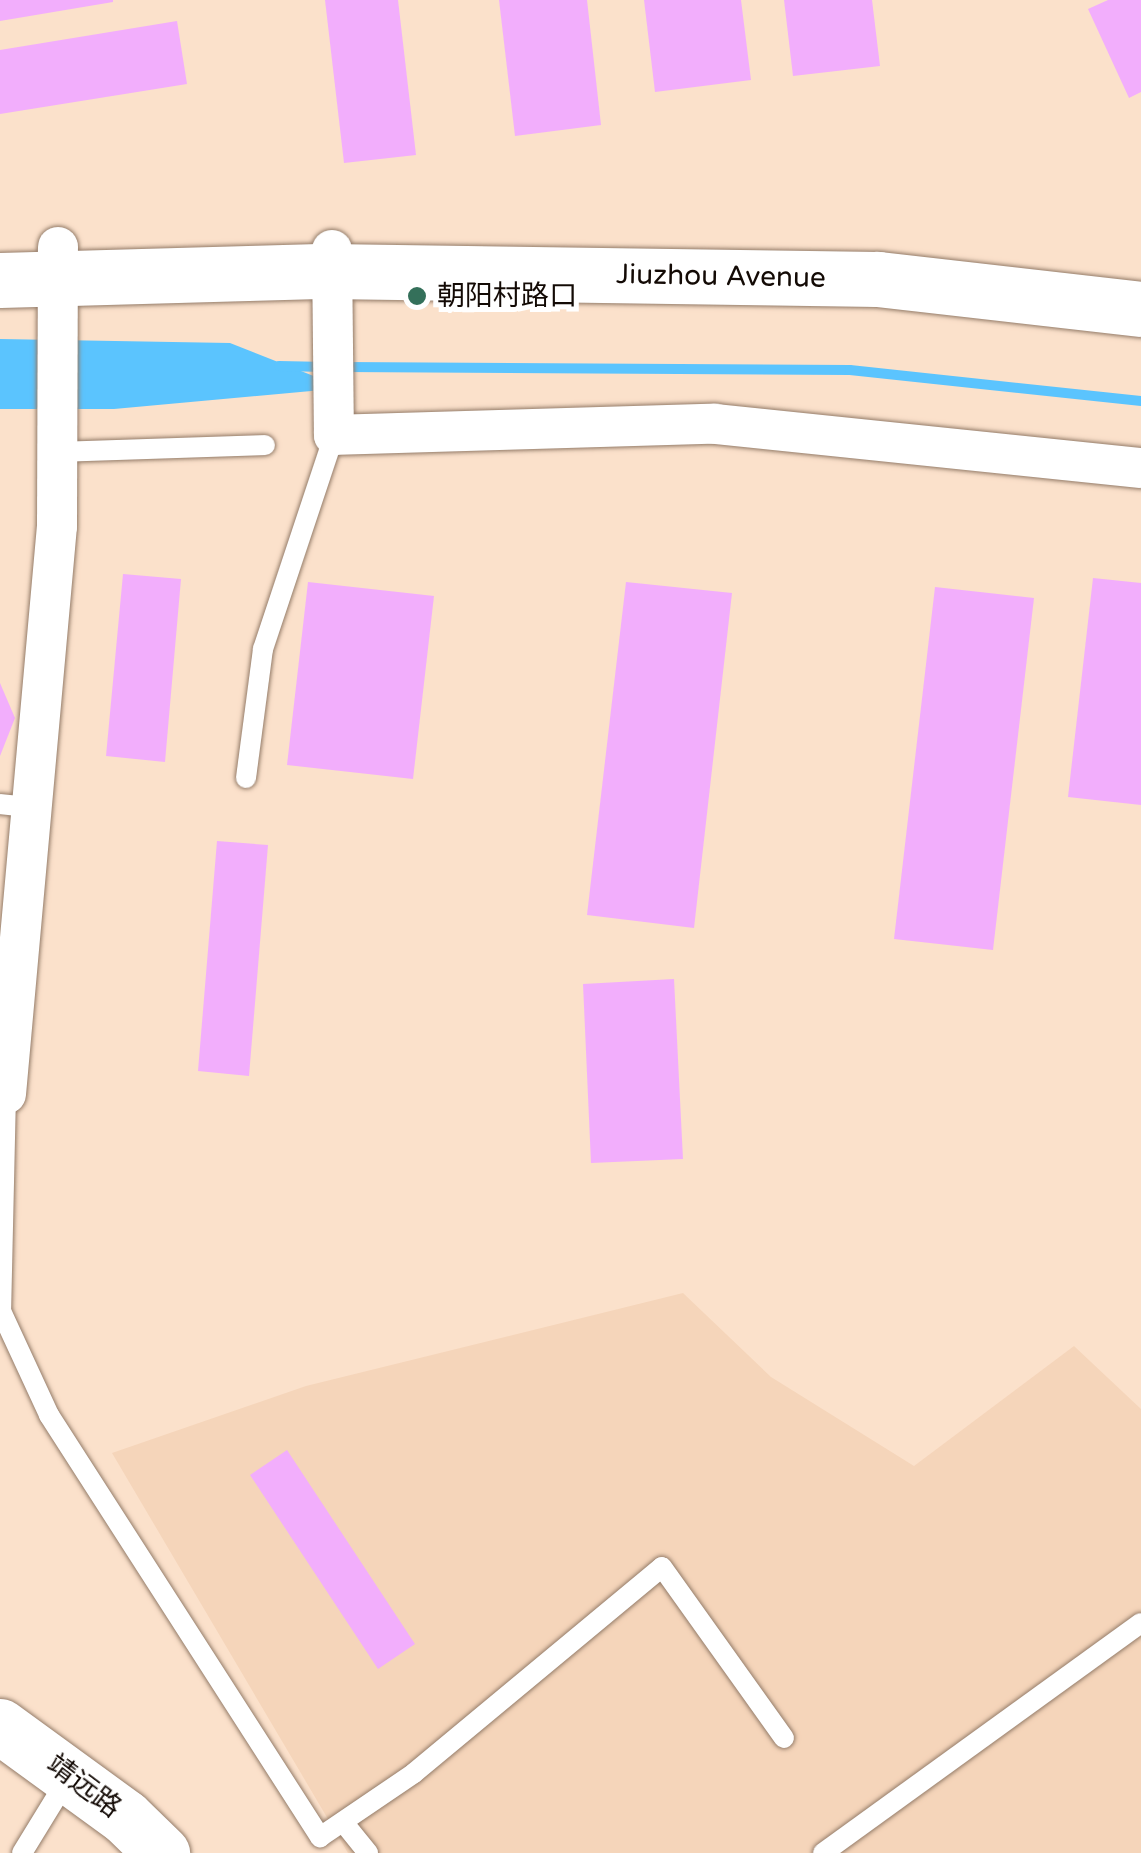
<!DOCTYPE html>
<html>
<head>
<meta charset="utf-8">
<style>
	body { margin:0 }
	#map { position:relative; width:1141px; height:1853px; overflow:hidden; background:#fbe1cb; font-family:"Varela Round","Noto Sans SC",sans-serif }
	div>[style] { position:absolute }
	.built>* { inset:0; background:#f5d5ba }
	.water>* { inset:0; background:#5bc4fe }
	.stream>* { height:10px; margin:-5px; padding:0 5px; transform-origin:5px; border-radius:5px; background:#5bc4fe }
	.building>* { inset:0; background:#f2aefc }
	.roads { filter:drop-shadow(0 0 2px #947c69) drop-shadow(0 0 2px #947c69) }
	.lane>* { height:20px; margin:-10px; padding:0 10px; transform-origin:10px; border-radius:10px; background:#fff }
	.street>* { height:40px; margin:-20px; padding:0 20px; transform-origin:20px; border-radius:20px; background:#fff }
	.secondary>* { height:55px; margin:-27.5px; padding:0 27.5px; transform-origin:27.5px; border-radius:27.5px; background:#fff }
	.dots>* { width:28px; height:28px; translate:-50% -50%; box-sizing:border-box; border:5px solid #fff; border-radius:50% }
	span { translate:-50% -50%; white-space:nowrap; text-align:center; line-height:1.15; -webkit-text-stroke:10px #fff; paint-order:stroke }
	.street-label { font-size:28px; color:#130a05 }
	.poi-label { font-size:28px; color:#130a05 }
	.left { translate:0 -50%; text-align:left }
</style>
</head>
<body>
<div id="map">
	<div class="built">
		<i style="clip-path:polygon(683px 1293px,771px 1377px,914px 1466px,1074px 1346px,1141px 1409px,1141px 1853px,348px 1853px,112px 1453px,306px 1386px)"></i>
	</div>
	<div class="water">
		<i style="clip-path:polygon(0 339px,230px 343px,344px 388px,114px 409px,0 409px)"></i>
	</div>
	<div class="stream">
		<i style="left:279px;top:366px;width:48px;rotate:1.2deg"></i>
		<i style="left:344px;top:367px;width:506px;rotate:0.34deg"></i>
		<i style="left:850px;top:370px;width:293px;rotate:6.1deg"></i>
	</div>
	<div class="building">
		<i style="clip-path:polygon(0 0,113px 0,113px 2px,0 21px)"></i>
		<i style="clip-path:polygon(325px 0,398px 0,416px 155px,344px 163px)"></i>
		<i style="clip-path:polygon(499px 0,587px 0,601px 125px,515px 136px)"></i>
		<i style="clip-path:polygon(644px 0,741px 0,751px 80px,655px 92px)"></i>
		<i style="clip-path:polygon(784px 0,872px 0,880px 66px,793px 76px)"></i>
		<i style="clip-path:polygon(1108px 0,1141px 0,1141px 92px,1129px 98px,1088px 9px)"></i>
		<i style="clip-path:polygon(177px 21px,187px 84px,0 114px,0 50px)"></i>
		<i style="clip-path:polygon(123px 574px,181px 579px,165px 762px,106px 756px)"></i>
		<i style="clip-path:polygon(1093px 578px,1141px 583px,1141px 805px,1068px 797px)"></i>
		<i style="clip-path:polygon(308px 582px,434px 596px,413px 779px,287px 765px)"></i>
		<i style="clip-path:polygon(626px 582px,732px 593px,694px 928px,587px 915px)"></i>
		<i style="clip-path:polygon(935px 587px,1034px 598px,993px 950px,894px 939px)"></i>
		<i style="clip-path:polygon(0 683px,15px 718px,0 756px)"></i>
		<i style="clip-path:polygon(217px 841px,268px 845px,249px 1076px,198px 1071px)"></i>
		<i style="clip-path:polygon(674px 979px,683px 1159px,591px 1163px,583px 984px)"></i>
		<i style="clip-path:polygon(287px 1450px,415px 1644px,378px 1669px,250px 1475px)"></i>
	</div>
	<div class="roads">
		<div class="lane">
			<i style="left:59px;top:452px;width:206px;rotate:-1.9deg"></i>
			<i style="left:246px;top:778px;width:130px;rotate:-82.5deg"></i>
			<i style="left:263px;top:649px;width:225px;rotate:-71.6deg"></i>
			<i style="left:0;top:804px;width:30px;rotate:6deg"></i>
			<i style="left:0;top:1092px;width:6px;rotate:18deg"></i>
			<i style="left:6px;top:1094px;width:217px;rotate:91.3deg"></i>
			<i style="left:1px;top:1311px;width:115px;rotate:65.2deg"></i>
			<i style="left:49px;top:1415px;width:502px;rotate:57.29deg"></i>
			<i style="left:320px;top:1837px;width:114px;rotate:-34.2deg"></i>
			<i style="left:414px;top:1773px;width:322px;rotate:-39.7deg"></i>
			<i style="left:662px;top:1567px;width:210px;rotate:54.5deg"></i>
			<i style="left:343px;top:1822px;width:40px;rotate:51deg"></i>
			<i style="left:22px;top:1853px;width:88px;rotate:-58.5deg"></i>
			<i style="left:823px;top:1853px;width:392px;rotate:-35.9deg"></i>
		</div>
		<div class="street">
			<i style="left:332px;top:250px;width:185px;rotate:89.4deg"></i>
			<i style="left:334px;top:435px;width:381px;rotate:-1.7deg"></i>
			<i style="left:715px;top:424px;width:428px;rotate:5.9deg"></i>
			<i style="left:6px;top:1094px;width:570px;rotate:-84.87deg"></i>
			<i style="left:57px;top:526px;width:279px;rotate:-89.8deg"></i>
		</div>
		<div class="secondary">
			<i style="left:0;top:280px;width:328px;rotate:-1.6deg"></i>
			<i style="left:328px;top:271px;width:550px;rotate:0.83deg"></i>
			<i style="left:878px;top:279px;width:265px;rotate:6.5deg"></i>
			<i style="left:0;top:1726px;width:155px;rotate:36.1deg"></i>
			<i style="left:125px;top:1817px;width:52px;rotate:44.2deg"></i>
		</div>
	</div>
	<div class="dots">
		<i style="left:417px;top:296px;background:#34705a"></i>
	</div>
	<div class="street-label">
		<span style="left:721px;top:276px;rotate:1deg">Jiuzhou Avenue</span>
		<span style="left:84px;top:1786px;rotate:37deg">靖远路</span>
	</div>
	<div class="poi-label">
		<span class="left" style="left:437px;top:296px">朝阳村路口</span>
	</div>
</div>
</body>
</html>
